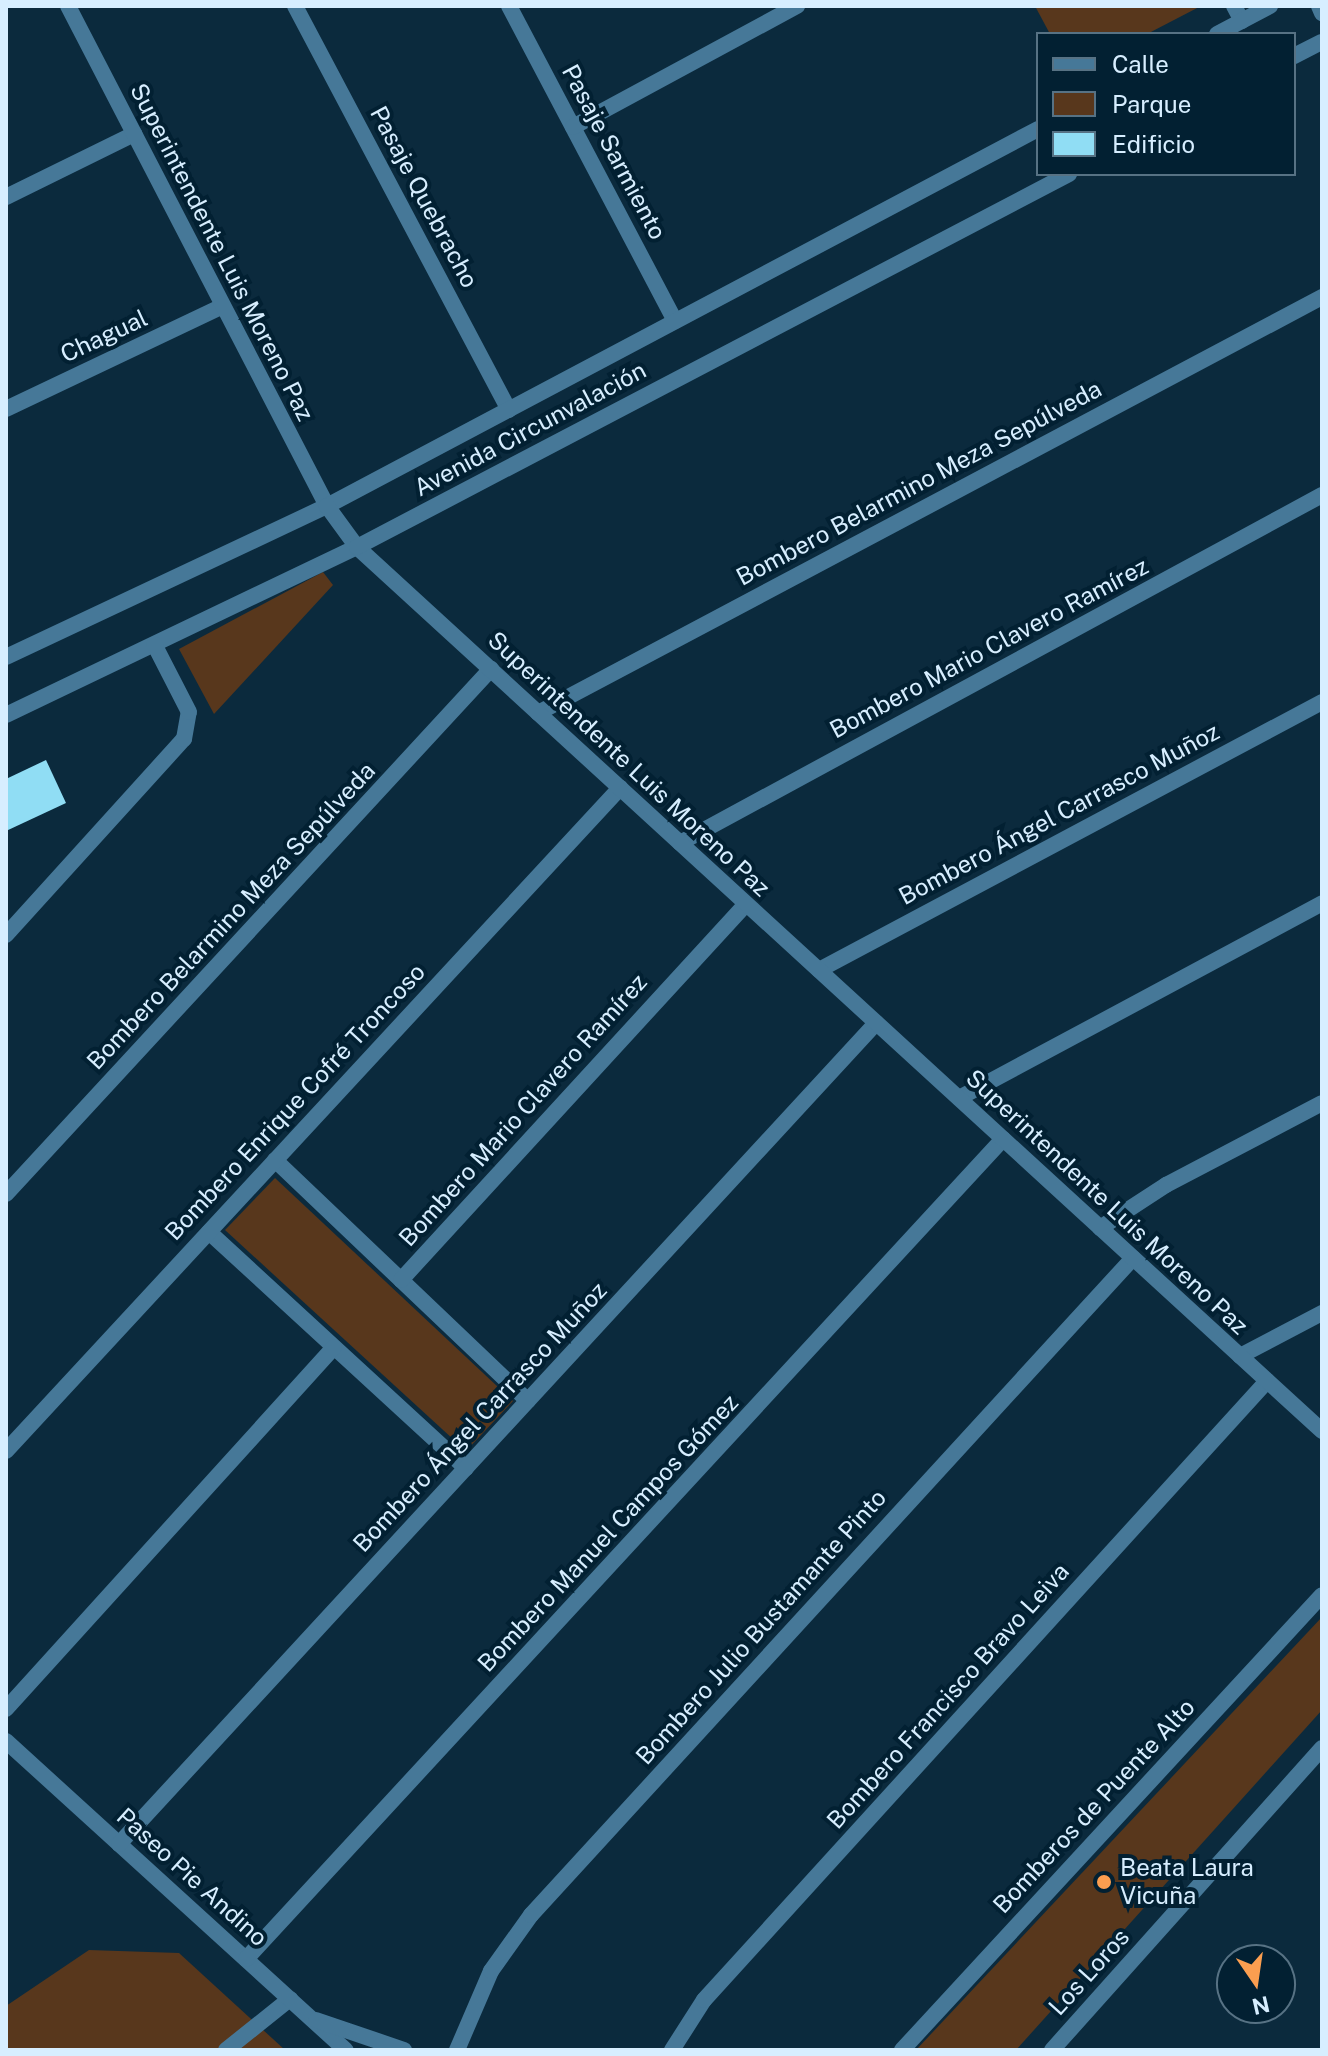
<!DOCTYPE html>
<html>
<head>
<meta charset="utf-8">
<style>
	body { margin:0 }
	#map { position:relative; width:1328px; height:2056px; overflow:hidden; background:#0b2a3d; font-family:"Public Sans",sans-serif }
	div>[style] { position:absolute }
	.green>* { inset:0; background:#58371c }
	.building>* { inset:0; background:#90ddf4 }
	.service>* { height:16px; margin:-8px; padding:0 8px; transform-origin:8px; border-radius:8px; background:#467898 }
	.minor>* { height:16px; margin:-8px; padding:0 8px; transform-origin:8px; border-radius:8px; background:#467898 }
	.tertiary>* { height:16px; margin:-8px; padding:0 8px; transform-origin:8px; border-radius:8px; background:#467898 }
	.dots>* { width:22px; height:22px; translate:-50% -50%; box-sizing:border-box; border:4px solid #022032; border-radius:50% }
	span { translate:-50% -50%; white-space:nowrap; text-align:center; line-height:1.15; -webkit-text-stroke:8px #022032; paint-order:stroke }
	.street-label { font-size:24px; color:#d7eeff }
	.poi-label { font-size:24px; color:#d7eeff }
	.left { translate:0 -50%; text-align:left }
	.frame { position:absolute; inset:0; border:8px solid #d7eeff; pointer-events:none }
	.legend { position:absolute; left:1036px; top:32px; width:260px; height:144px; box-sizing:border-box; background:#022032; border:2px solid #577284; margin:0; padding:10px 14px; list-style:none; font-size:24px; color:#d7eeff }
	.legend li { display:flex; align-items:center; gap:16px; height:40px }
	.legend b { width:40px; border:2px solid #577284 }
	.north { position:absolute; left:1216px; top:1944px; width:80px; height:80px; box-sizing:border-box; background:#022032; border:2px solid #577284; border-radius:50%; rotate:167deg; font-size:22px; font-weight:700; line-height:32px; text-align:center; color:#d7eeff }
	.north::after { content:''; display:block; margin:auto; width:28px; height:36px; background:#fb9e50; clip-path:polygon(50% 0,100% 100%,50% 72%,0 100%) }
</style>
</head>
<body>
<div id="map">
	<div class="green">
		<i style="clip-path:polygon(1035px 6px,1201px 6px,1147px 34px,1050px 34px)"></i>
		<i style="clip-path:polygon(323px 572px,333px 585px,214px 714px,179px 649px)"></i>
		<i style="clip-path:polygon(275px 1178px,513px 1401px,466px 1451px,225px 1230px)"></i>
		<i style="clip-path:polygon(1322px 1617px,1322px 1710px,1016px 2050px,916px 2050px)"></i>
		<i style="clip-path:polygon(89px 1950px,179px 1953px,285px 2050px,6px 2050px,6px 2006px)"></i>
	</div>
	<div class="building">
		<i style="clip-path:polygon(46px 760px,66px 803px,6px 831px,6px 779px)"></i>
	</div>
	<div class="service">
		<i style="left:226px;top:2050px;width:82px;rotate:-38.6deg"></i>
	</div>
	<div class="minor">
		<i style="left:295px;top:6px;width:457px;rotate:62.1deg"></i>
		<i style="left:509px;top:6px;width:356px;rotate:62.2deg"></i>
		<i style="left:1234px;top:6px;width:17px;rotate:62deg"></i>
		<i style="left:1319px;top:6px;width:8px;rotate:67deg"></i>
		<i style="left:573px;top:127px;width:255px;rotate:-28.4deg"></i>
		<i style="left:6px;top:197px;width:143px;rotate:-26.2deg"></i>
		<i style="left:6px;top:409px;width:240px;rotate:-25.4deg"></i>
		<i style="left:6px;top:657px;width:355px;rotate:-25.2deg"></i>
		<i style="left:327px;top:506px;width:563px;rotate:-117.38deg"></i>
		<i style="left:538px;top:713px;width:888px;rotate:-27.95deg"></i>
		<i style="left:6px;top:715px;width:389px;rotate:-25.6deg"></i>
		<i style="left:680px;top:843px;width:730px;rotate:-28.46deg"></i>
		<i style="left:6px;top:935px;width:265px;rotate:-47.8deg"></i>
		<i style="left:184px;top:739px;width:27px;rotate:-80deg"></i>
		<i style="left:189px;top:712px;width:76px;rotate:-117.2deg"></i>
		<i style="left:819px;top:970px;width:570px;rotate:-28.05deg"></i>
		<i style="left:959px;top:1098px;width:412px;rotate:-28.2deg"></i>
		<i style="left:275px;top:1160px;width:349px;rotate:43.6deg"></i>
		<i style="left:6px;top:1194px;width:715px;rotate:-47.27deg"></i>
		<i style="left:1100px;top:1228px;width:79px;rotate:-33.1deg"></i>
		<i style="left:1166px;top:1185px;width:176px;rotate:-27.7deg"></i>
		<i style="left:209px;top:1232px;width:349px;rotate:42.6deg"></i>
		<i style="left:401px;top:1280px;width:510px;rotate:-47.46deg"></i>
		<i style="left:1240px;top:1356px;width:93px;rotate:-27.7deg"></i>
		<i style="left:6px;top:1451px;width:904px;rotate:-47.2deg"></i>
		<i style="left:6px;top:1709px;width:488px;rotate:-47.8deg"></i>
		<i style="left:6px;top:1741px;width:459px;rotate:42.3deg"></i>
		<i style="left:119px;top:1844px;width:1117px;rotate:-47.32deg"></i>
		<i style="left:246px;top:1959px;width:1116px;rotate:-47.29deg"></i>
		<i style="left:316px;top:2020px;width:93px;rotate:18.8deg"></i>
		<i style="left:457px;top:2050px;width:86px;rotate:-66.7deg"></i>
		<i style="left:491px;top:1971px;width:69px;rotate:-54.5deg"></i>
		<i style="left:531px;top:1915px;width:891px;rotate:-47.5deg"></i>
		<i style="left:672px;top:2050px;width:59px;rotate:-57.4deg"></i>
		<i style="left:704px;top:2000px;width:837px;rotate:-47.71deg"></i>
		<i style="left:902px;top:2050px;width:619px;rotate:-47.29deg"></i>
		<i style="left:1052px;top:2050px;width:405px;rotate:-48.2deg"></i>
	</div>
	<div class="tertiary">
		<i style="left:1217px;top:34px;width:60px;rotate:-27.8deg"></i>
		<i style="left:1294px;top:56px;width:31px;rotate:-27deg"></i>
		<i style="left:1038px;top:129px;width:805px;rotate:152.07deg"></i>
		<i style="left:327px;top:506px;width:51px;rotate:53.8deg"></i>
		<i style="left:357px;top:547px;width:1309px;rotate:42.49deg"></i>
		<i style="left:357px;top:547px;width:804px;rotate:-27.65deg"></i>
	</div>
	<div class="dots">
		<i style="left:1104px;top:1882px;background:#fb9e50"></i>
	</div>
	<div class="street-label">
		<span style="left:614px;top:152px;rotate:62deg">Pasaje Sarmiento</span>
		<span style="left:424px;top:197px;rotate:62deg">Pasaje Quebracho</span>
		<span style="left:222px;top:252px;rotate:63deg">Superintendente Luis Moreno Paz</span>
		<span style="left:104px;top:336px;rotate:-25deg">Chagual</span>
		<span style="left:530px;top:429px;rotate:-28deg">Avenida Circunvalación</span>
		<span style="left:919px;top:483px;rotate:-28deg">Bombero Belarmino Meza Sepúlveda</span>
		<span style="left:989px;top:648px;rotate:-28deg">Bombero Mario Clavero Ramírez</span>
		<span style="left:629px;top:764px;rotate:43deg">Superintendente Luis Moreno Paz</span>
		<span style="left:1059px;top:814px;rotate:-28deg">Bombero Ángel Carrasco Muñoz</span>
		<span style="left:231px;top:916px;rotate:-47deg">Bombero Belarmino Meza Sepúlveda</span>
		<span style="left:295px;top:1102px;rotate:-47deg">Bombero Enrique Cofré Troncoso</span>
		<span style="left:523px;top:1110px;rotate:-48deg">Bombero Mario Clavero Ramírez</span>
		<span style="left:1107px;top:1202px;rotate:43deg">Superintendente Luis Moreno Paz</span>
		<span style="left:480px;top:1417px;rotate:-47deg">Bombero Ángel Carrasco Muñoz</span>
		<span style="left:608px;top:1533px;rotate:-47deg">Bombero Manuel Campos Gómez</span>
		<span style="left:761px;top:1627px;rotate:-48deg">Bombero Julio Bustamante Pinto</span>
		<span style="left:948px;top:1696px;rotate:-48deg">Bombero Francisco Bravo Leiva</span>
		<span style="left:1094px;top:1806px;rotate:-47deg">Bomberos de Puente Alto</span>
		<span style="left:192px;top:1877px;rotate:42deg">Paseo Pie Andino</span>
		<span style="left:1089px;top:1972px;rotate:-48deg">Los Loros</span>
	</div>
	<div class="poi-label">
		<span class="left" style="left:1120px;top:1882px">Beata Laura<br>Vicuña</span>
	</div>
	<div class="frame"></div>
	<ul class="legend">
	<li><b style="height:10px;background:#467898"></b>Calle</li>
	<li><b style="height:22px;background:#58371c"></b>Parque</li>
	<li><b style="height:22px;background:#90ddf4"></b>Edificio</li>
	</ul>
	<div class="north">N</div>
</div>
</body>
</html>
